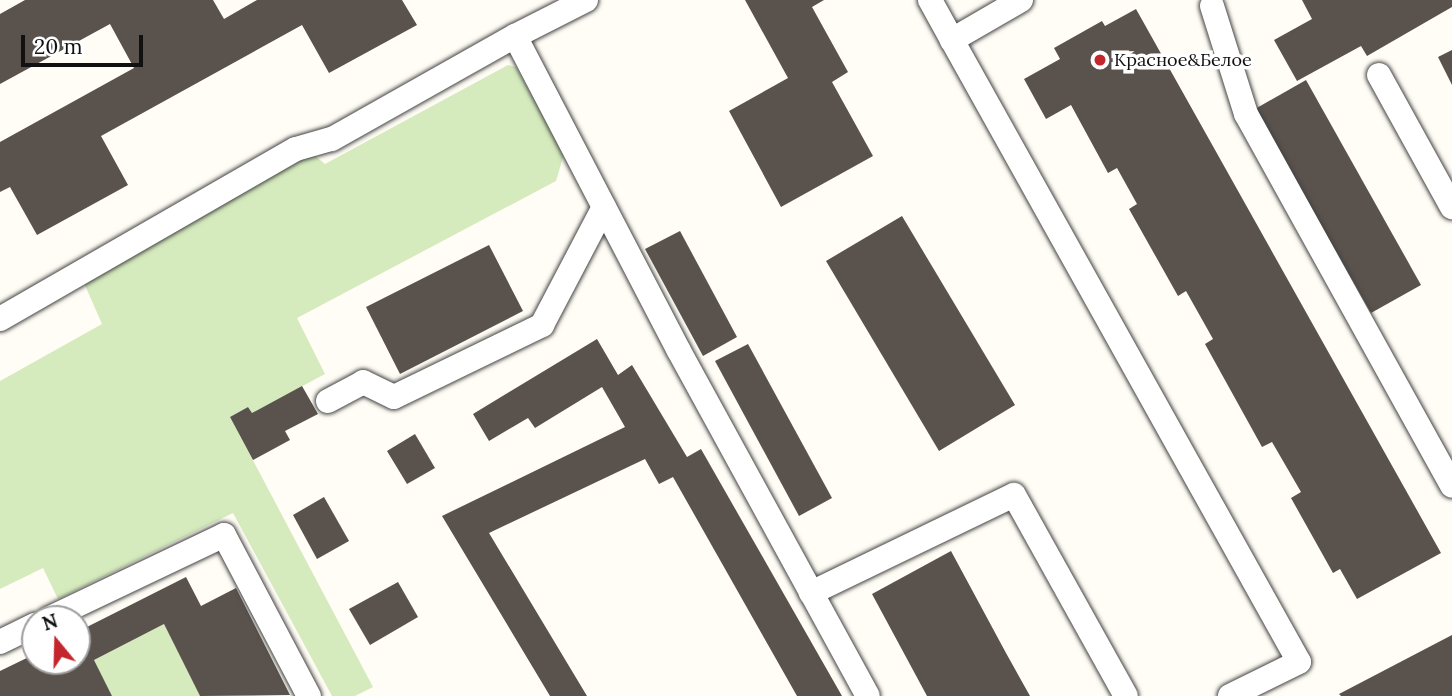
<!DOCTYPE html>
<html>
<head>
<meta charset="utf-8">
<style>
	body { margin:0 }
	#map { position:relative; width:1452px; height:696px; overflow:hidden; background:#fffdf5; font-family:Lora,serif }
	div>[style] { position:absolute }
	.green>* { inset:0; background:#d5ebbd }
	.building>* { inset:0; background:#5a524d }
	.roads { filter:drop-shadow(0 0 2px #444) drop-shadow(0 0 2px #444) }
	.lane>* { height:24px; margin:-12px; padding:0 12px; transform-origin:12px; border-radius:12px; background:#fff }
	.dots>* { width:19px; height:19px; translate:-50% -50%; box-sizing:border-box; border:4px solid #fff; border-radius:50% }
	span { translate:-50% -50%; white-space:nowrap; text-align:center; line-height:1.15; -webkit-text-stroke:7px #fff; paint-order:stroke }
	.poi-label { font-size:18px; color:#111 }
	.left { translate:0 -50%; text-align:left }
	.north { position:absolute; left:21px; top:605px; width:70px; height:70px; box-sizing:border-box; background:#fff; border:2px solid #a0a0a0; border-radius:50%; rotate:341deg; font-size:19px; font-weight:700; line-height:28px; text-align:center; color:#111 }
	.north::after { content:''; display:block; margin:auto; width:24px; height:32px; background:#c4262e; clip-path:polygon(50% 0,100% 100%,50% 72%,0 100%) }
	.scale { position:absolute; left:21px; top:35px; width:122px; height:32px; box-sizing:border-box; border:4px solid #111; border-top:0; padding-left:9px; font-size:21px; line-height:24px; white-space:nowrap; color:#111; -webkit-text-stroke:5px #fff; paint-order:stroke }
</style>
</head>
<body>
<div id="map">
	<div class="green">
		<i style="clip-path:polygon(508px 65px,516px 67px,564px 154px,556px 181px,297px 318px,325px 374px,252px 413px,248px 407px,230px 417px,373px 687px,355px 696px,332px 696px,233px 513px,58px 599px,43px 568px,0 589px,0 381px,102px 324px,84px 283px,302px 157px,314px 155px,325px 164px)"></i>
		<i style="clip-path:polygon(164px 624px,200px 696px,112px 696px,94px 660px)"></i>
	</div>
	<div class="building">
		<i style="clip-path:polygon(25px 0,213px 0,224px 19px,257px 0,402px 0,417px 25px,329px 73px,302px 25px,101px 136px,128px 185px,37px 235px,10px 187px,0 192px,0 142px,134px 68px,110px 24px,0 84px,0 14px)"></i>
		<i style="clip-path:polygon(745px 0,824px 0,812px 7px,848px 72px,832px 82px,873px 156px,781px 207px,729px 111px,788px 78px)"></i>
		<i style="clip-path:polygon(1302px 0,1452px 0,1452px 7px,1367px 56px,1361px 46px,1297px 81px,1274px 40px,1312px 19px)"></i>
		<i style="clip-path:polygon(1136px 9px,1441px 553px,1357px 599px,1340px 569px,1333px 573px,1291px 498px,1301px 492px,1272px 442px,1262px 447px,1205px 344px,1213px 339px,1186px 291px,1178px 296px,1129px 209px,1137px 204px,1117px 168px,1108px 173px,1071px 105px,1046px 119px,1024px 79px,1060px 59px,1054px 48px,1102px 21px,1105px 26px)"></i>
		<i style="clip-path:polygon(1452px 50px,1452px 85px,1438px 57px)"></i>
		<i style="clip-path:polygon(1306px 80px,1421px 285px,1371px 313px,1255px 109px)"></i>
		<i style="clip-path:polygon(902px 216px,1015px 405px,939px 451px,826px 261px)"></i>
		<i style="clip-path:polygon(680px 231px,737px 337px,703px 356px,645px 249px)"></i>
		<i style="clip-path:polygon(489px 245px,523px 311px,400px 374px,366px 307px)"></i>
		<i style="clip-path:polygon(597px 339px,618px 375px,632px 365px,687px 457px,701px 449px,842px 696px,797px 696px,673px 477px,659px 484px,645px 459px,489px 533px,587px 696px,550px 696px,442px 516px,625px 427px,602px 387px,535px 428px,528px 418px,489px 441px,473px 414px)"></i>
		<i style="clip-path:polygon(748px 344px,832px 498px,799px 516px,715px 361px)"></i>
		<i style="clip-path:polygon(302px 386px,318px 414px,285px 431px,290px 440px,253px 460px,230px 417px,248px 407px,252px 413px)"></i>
		<i style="clip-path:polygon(415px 434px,435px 468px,407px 484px,387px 451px)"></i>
		<i style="clip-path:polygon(324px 497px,349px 541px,317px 559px,293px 515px)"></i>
		<i style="clip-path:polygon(951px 551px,1006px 653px,1030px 696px,927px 696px,872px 594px)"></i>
		<i style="clip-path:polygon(186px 577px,201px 606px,236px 588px,290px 695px,200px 696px,164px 624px,94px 660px,112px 696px,0 696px,0 671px,35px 654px,35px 661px,77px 661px,77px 632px)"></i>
		<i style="clip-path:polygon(398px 582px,418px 617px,370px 645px,349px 609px)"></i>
		<i style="clip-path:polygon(1452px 635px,1452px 696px,1341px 696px,1339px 694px)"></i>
	</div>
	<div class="roads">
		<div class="lane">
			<i style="left:586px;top:0;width:80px;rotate:153.1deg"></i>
			<i style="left:515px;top:36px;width:355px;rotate:62.5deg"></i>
			<i style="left:679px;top:351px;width:393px;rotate:61.3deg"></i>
			<i style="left:930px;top:0;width:46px;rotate:61.2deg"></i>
			<i style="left:1021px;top:0;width:80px;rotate:149.9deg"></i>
			<i style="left:952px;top:40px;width:712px;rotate:60.84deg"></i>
			<i style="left:1299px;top:662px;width:77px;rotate:153.8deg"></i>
			<i style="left:1212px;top:6px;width:113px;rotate:72.5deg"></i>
			<i style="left:1246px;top:114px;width:425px;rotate:61deg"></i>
			<i style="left:1379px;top:75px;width:151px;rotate:61.1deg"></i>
			<i style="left:0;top:319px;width:341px;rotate:-29.9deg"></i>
			<i style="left:296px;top:149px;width:37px;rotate:-16deg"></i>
			<i style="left:332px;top:139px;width:210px;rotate:-29.4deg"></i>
			<i style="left:328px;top:401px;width:40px;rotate:-28deg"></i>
			<i style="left:363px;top:382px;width:34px;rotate:26deg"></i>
			<i style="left:394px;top:397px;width:165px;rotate:-25.9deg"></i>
			<i style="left:542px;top:325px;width:133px;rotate:-62.3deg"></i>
			<i style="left:811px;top:593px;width:225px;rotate:-25.8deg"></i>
			<i style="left:1014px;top:495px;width:230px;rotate:60.9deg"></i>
			<i style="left:48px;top:619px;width:195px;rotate:-25.5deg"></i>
			<i style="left:224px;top:535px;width:182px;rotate:62.2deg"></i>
			<i style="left:0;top:642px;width:39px;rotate:-26deg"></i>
		</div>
	</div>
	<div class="dots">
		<i style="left:1100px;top:60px;background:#c4262e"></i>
	</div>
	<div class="poi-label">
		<span class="left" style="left:1114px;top:60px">Красное&amp;Белое</span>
	</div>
	<div class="north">N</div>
	<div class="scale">20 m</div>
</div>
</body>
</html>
